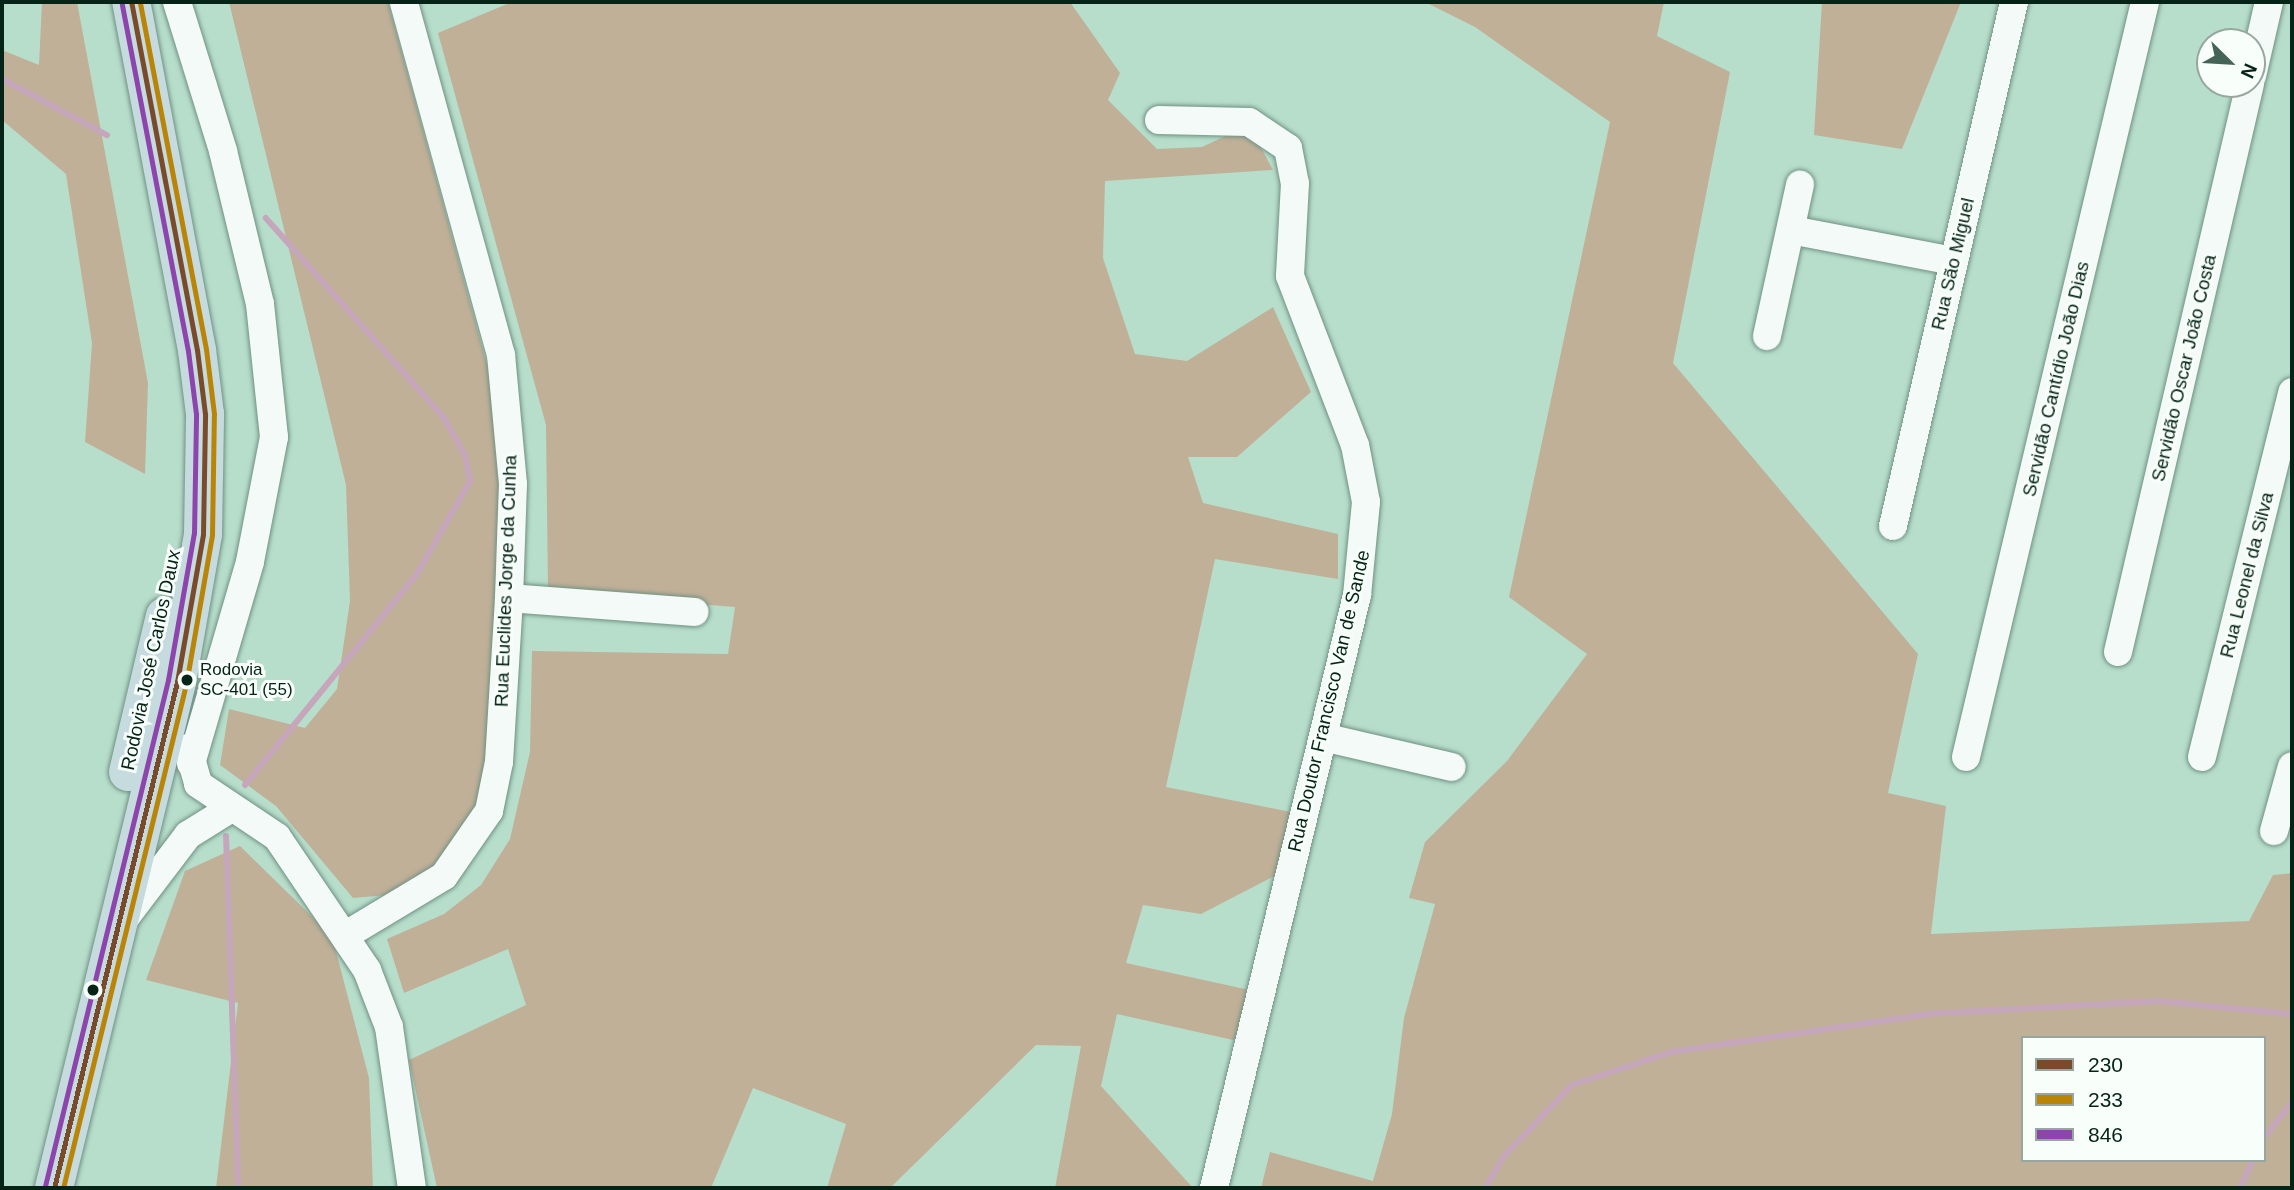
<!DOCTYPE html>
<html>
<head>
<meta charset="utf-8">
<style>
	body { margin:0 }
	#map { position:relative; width:2294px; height:1190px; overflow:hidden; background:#b7decb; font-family:Arial,sans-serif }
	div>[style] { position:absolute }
	.forest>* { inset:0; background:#c1b098 }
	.stream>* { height:6px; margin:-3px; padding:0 3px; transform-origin:3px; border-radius:3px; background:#c5a6ba }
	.roads { filter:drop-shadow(0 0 2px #719183) drop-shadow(0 0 2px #719183) }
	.minor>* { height:28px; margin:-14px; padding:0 14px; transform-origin:14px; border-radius:14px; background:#f4faf7 }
	.highway>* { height:38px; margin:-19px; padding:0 19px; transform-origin:19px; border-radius:19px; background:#c6dbde }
	.bus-1>* { height:5px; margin:-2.5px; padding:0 2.5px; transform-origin:2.5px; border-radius:2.5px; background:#7a4b2a }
	.bus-2>* { height:5px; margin:-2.5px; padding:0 2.5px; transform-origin:2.5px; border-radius:2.5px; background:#ba8506 }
	.bus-3>* { height:5px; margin:-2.5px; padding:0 2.5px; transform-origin:2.5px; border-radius:2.5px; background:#8e44ad }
	.dots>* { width:19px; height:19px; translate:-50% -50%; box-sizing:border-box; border:4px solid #f8fffb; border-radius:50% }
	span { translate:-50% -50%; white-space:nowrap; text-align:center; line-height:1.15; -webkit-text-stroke:6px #f8fffb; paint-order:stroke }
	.bus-label { font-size:17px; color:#052317 }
	.left { translate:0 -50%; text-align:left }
	.street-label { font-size:19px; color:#052317 }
	.frame { position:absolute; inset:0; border:4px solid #052317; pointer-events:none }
	.legend { position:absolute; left:2021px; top:1036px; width:245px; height:126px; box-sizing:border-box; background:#f8fffb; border:2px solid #97a7a0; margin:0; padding:9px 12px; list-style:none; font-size:21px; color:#052317 }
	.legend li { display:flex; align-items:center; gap:14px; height:35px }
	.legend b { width:35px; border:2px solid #97a7a0 }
	.north { position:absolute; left:2196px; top:28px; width:70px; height:70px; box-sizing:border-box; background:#f8fffb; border:2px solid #97a7a0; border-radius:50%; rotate:114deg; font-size:19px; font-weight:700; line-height:28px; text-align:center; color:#052317 }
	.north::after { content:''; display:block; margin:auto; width:24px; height:32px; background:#436456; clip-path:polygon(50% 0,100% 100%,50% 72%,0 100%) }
</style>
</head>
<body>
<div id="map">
	<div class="forest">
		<i style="clip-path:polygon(42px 2px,77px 2px,148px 383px,145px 474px,85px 442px,92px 343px,66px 174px,2px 120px,2px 50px,39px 65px)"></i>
		<i style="clip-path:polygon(229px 2px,388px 2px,505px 431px,505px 522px,482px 810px,455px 858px,410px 893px,353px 898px,276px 806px,220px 765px,229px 709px,305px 728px,337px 689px,350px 601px,346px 485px)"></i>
		<i style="clip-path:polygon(512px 2px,1070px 2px,1120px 73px,1108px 100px,1157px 149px,1202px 147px,1249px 125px,1273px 170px,1105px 181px,1103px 258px,1135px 354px,1187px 361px,1273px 307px,1311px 392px,1237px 457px,1188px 457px,1203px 503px,1338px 534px,1338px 579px,1215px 559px,1166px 787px,1296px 813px,1280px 873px,1201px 914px,1143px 905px,1126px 963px,1254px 991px,1242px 1042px,1117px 1014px,1101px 1086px,1193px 1188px,1055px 1188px,1081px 1046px,1036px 1045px,890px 1188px,827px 1188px,846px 1124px,753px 1088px,711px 1188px,437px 1188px,409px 1060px,526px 1005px,508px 949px,404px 993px,387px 939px,444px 914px,481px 885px,510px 839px,530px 752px,532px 651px,728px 654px,735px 607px,548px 592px,546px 425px,438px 33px)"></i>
		<i style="clip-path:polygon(evenodd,1425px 2px,1664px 2px,1657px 36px,1730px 72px,1673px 363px,1918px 654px,1888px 793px,1946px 806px,1931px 934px,2249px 921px,2273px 875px,2292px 873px,2292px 1188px,1261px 1188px,1270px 1152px,1373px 1181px,1392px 1114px,1404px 1018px,1435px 904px,1409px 898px,1425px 842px,1507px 761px,1587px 654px,1509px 597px,1610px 122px,1475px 27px,1425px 2px,2023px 1038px,2264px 1038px,2264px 1160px,2023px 1160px,2023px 1038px)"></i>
		<i style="clip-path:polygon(1822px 2px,1961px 2px,1902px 149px,1814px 135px)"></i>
		<i style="clip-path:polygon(240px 846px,332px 936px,369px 1078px,373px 1188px,216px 1188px,238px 1003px,146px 980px,185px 871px)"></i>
	</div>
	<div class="stream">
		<i style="left:2px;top:79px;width:119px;rotate:28.1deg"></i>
		<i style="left:245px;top:785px;width:272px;rotate:-50.8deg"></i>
		<i style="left:417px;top:574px;width:107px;rotate:-60.3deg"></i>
		<i style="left:470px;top:481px;width:26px;rotate:-101deg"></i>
		<i style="left:465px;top:455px;width:43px;rotate:-119.6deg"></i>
		<i style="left:444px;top:418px;width:268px;rotate:-131.7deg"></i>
		<i style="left:226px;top:836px;width:352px;rotate:88deg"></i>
		<i style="left:2264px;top:1138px;width:46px;rotate:-52.1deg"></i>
		<i style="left:1485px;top:1188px;width:39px;rotate:-59deg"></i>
		<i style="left:1505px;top:1155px;width:97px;rotate:-46.3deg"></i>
		<i style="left:1572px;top:1085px;width:104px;rotate:-18.4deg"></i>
		<i style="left:1671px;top:1052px;width:259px;rotate:-8.4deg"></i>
		<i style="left:1927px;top:1014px;width:232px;rotate:-3.2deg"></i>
		<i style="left:2159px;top:1001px;width:134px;rotate:5.6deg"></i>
		<i style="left:2240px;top:1188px;width:31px;rotate:-65deg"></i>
	</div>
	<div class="roads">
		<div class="minor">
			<i style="left:177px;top:2px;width:156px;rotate:72.8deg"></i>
			<i style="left:223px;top:151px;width:157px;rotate:76.4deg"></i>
			<i style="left:260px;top:304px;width:134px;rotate:84deg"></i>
			<i style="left:274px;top:437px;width:127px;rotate:100.9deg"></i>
			<i style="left:250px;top:562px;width:210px;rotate:106.3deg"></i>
			<i style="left:2252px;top:76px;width:76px;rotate:-77.1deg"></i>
			<i style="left:1159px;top:120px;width:90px;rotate:1.3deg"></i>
			<i style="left:1249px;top:122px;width:47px;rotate:33.7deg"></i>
			<i style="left:1288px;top:148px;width:36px;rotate:79deg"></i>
			<i style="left:1295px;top:183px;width:93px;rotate:93.1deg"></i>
			<i style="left:1290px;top:276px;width:181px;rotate:69deg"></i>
			<i style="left:1355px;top:445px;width:58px;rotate:79.1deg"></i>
			<i style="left:1366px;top:502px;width:93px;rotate:95.5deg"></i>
			<i style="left:1357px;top:595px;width:610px;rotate:103.56deg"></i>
			<i style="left:1791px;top:230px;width:166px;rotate:10.8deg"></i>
			<i style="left:1767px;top:336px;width:155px;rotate:-77.7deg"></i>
			<i style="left:1893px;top:526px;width:538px;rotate:-77deg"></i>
			<i style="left:509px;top:598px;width:186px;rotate:4.3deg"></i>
			<i style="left:2118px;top:652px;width:583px;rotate:-76.92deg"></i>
			<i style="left:1323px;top:737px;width:132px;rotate:13.1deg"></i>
			<i style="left:188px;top:748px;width:37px;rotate:74deg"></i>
			<i style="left:198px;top:784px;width:95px;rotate:33.9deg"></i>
			<i style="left:277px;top:837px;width:161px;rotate:55.9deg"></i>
			<i style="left:367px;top:970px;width:61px;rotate:68.9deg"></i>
			<i style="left:389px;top:1027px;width:163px;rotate:81.9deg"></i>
			<i style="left:1966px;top:757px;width:776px;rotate:-76.66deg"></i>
			<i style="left:2202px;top:757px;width:376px;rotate:-76.1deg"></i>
			<i style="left:2274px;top:831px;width:67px;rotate:-74.5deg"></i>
			<i style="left:125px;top:918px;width:104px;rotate:-52.8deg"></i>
			<i style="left:188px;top:835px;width:49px;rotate:-31.8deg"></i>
			<i style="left:346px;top:935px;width:114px;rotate:-31deg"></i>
			<i style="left:444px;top:876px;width:79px;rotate:-55.3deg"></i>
			<i style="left:489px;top:811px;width:50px;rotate:-78.5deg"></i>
			<i style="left:499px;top:762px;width:164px;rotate:-86.5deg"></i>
			<i style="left:509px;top:598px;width:114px;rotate:-88deg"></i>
			<i style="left:513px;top:484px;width:130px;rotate:-95.3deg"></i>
			<i style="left:501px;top:355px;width:366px;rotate:-105.4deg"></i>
		</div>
		<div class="highway">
			<i style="left:128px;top:772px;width:160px;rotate:-76.7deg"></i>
			<i style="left:54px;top:1188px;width:521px;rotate:-76.34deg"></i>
			<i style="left:177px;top:682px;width:150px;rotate:-80deg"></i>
			<i style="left:203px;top:534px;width:120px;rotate:-89deg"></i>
			<i style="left:205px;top:414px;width:64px;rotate:-97.1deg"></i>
			<i style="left:197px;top:350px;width:354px;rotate:-100.7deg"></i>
		</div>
	</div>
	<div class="bus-1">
		<i style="left:54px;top:1188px;width:521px;rotate:-76.34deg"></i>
		<i style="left:177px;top:682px;width:150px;rotate:-80deg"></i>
		<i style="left:203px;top:534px;width:120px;rotate:-89deg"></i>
		<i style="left:205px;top:414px;width:64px;rotate:-97.1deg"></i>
		<i style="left:197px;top:350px;width:354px;rotate:-100.7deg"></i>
	</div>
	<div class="bus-2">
		<i style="left:63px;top:1188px;width:519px;rotate:-76.29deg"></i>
		<i style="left:186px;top:684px;width:151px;rotate:-80.1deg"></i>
		<i style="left:212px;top:535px;width:121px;rotate:-89.1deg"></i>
		<i style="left:214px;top:414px;width:65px;rotate:-97deg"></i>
		<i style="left:206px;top:349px;width:353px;rotate:-100.8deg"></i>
	</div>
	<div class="bus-3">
		<i style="left:45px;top:1186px;width:521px;rotate:-76.34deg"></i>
		<i style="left:168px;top:680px;width:149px;rotate:-80deg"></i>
		<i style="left:194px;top:533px;width:119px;rotate:-89deg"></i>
		<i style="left:196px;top:414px;width:64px;rotate:-97.2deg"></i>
		<i style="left:188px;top:351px;width:353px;rotate:-100.8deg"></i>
	</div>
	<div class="dots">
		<i style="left:187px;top:680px;background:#052317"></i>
		<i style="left:93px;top:990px;background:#052317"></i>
	</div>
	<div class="bus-label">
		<span class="left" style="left:200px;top:680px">Rodovia<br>SC-401 (55)</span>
	</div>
	<div class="street-label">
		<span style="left:1953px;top:264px;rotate:-77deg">Rua São Miguel</span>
		<span style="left:2184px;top:368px;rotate:-77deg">Servidão Oscar João Costa</span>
		<span style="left:2056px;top:379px;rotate:-77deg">Servidão Cantídio João Dias</span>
		<span style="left:2247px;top:575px;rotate:-76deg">Rua Leonel da Silva</span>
		<span style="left:506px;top:581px;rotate:-88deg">Rua Euclides Jorge da Cunha</span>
		<span style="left:151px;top:660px;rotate:-78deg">Rodovia José Carlos Daux</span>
		<span style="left:1329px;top:701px;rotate:-77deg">Rua Doutor Francisco Van de Sande</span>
	</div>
	<div class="frame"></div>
	<ul class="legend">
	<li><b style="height:9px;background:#7a4b2a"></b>230</li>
	<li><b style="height:9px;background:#ba8506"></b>233</li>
	<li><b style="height:9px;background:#8e44ad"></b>846</li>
	</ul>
	<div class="north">N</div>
</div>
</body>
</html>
